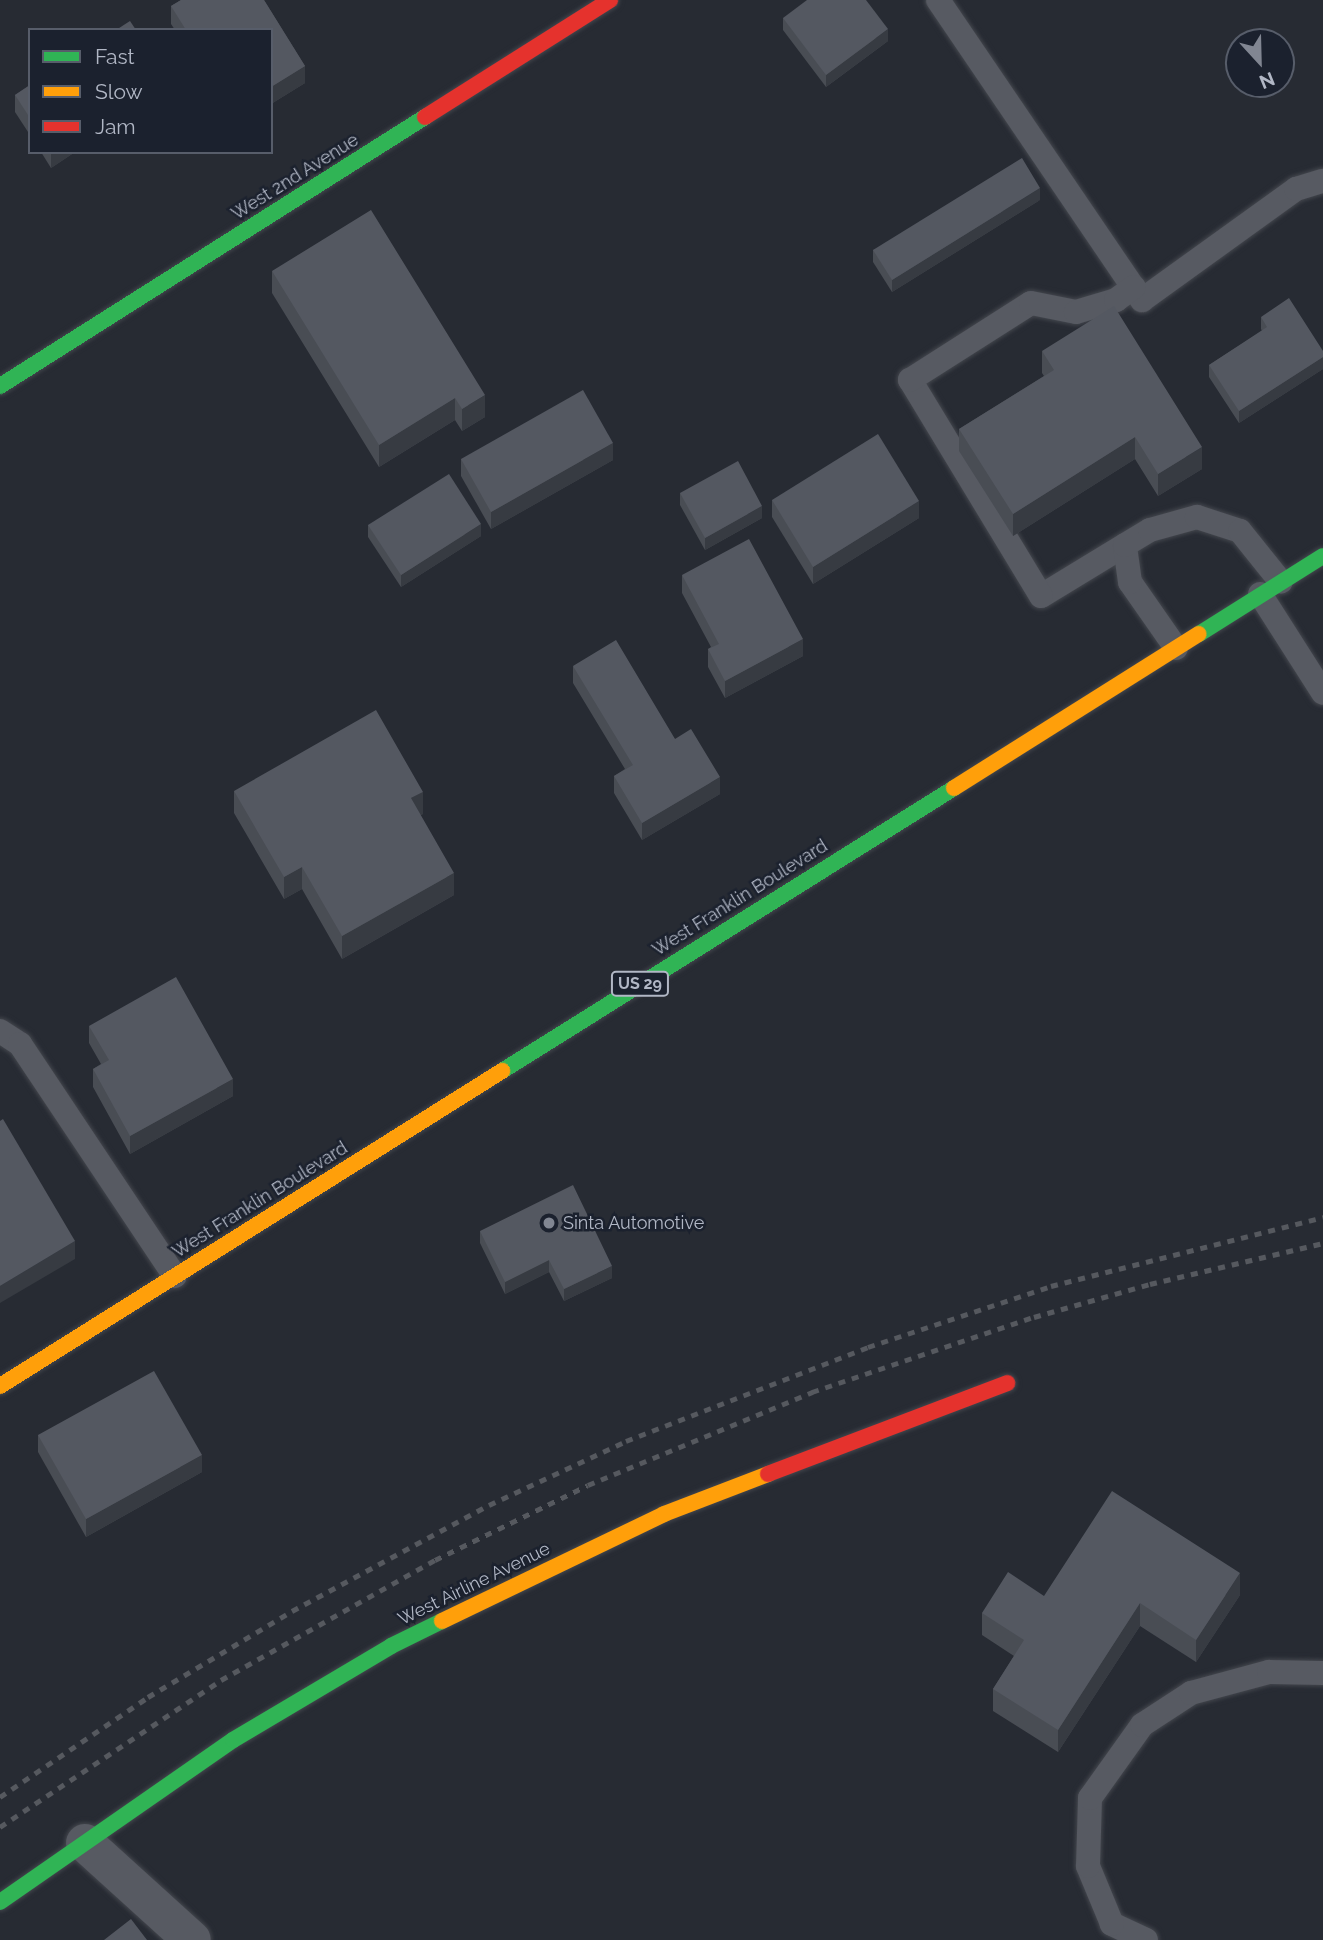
<!DOCTYPE html>
<html>
<head>
<meta charset="utf-8">
<style>
	body { margin:0 }
	#map { position:relative; width:1323px; height:1940px; overflow:hidden; background:#272b33; font-family:Raleway,sans-serif }
	div>[style] { position:absolute }
	.roads { filter:drop-shadow(0 0 2px #43464d) drop-shadow(0 0 2px #43464d) }
	.lane>* { height:24px; margin:-12px; padding:0 12px; transform-origin:12px; border-radius:12px; background:#575a62 }
	.street>* { height:38px; margin:-19px; padding:0 19px; transform-origin:19px; border-radius:19px; background:#575a62 }
	.fast>* { height:16px; margin:-8px; padding:0 8px; transform-origin:8px; border-radius:8px; background:#30b455 }
	.slow>* { height:16px; margin:-8px; padding:0 8px; transform-origin:8px; border-radius:8px; background:#ff9f0a }
	.jam>* { height:16px; margin:-8px; padding:0 8px; transform-origin:8px; border-radius:8px; background:#e5322d }
	.rail>* { height:5px; margin-top:-2.5px; transform-origin:0; background:repeating-linear-gradient(90deg,#56595f 0 7px,transparent 0 14px) }
	.wall>* { inset:0; background:#494d54 }
	.shaded-wall>* { inset:0; background:#373b42 }
	.building>* { inset:0; background:#545861 }
	.dots>* { width:19px; height:19px; translate:-50% -50%; box-sizing:border-box; border:4px solid #1b212e; border-radius:50% }
	span { translate:-50% -50%; white-space:nowrap; text-align:center; line-height:1.15; -webkit-text-stroke:5px #1b212e; paint-order:stroke }
	.shield-label span { padding:2px 5px; background:#1b212e; border:2px solid; border-radius:5px; -webkit-text-stroke-width:0 }
	.shield-label { font-size:16px; color:#b1b7c5; font-weight:700 }
	.street-label { font-size:18px; color:#b1b7c5 }
	.poi-label { font-size:18px; color:#b1b7c5 }
	.left { translate:0 -50%; text-align:left }
	.legend { position:absolute; left:28px; top:28px; width:245px; height:126px; box-sizing:border-box; background:#1b212e; border:2px solid #575d6a; margin:0; padding:9px 12px; list-style:none; font-size:21px; color:#b1b7c5 }
	.legend li { display:flex; align-items:center; gap:14px; height:35px }
	.legend b { width:35px; border:2px solid #575d6a }
	.north { position:absolute; left:1225px; top:28px; width:70px; height:70px; box-sizing:border-box; background:#1b212e; border:2px solid #575d6a; border-radius:50%; rotate:158deg; font-size:19px; font-weight:700; line-height:28px; text-align:center; color:#b1b7c5 }
	.north::after { content:''; display:block; margin:auto; width:24px; height:32px; background:#818692; clip-path:polygon(50% 0,100% 100%,50% 72%,0 100%) }
</style>
</head>
<body>
<div id="map">
	<div class="roads">
		<div class="lane">
			<i style="left:938px;top:0;width:363px;rotate:55.8deg"></i>
			<i style="left:1142px;top:300px;width:190px;rotate:-35.8deg"></i>
			<i style="left:1296px;top:189px;width:28px;rotate:-17deg"></i>
			<i style="left:1125px;top:545px;width:98px;rotate:148.7deg"></i>
			<i style="left:1041px;top:596px;width:253px;rotate:-121.2deg"></i>
			<i style="left:910px;top:380px;width:143px;rotate:-32.5deg"></i>
			<i style="left:1031px;top:303px;width:46px;rotate:11.3deg"></i>
			<i style="left:1076px;top:312px;width:42px;rotate:-16.7deg"></i>
			<i style="left:1116px;top:300px;width:22px;rotate:-36deg"></i>
			<i style="left:1260px;top:594px;width:117px;rotate:57.5deg"></i>
			<i style="left:1176px;top:648px;width:80px;rotate:-124.9deg"></i>
			<i style="left:1130px;top:582px;width:37px;rotate:-98deg"></i>
			<i style="left:1125px;top:545px;width:29px;rotate:-31deg"></i>
			<i style="left:1150px;top:530px;width:49px;rotate:-15.5deg"></i>
			<i style="left:1197px;top:517px;width:45px;rotate:18deg"></i>
			<i style="left:1240px;top:531px;width:65px;rotate:51.2deg"></i>
			<i style="left:0;top:1031px;width:24px;rotate:33deg"></i>
			<i style="left:20px;top:1044px;width:279px;rotate:56.3deg"></i>
			<i style="left:1146px;top:1940px;width:38px;rotate:-155deg"></i>
			<i style="left:1112px;top:1924px;width:63px;rotate:-112.5deg"></i>
			<i style="left:1088px;top:1866px;width:68px;rotate:-88.3deg"></i>
			<i style="left:1090px;top:1798px;width:90px;rotate:-54.5deg"></i>
			<i style="left:1142px;top:1725px;width:59px;rotate:-33.1deg"></i>
			<i style="left:1191px;top:1693px;width:81px;rotate:-15.1deg"></i>
			<i style="left:1269px;top:1672px;width:54px;rotate:1.1deg"></i>
		</div>
		<div class="street">
			<i style="left:85px;top:1843px;width:144px;rotate:42.2deg"></i>
		</div>
		<div class="fast">
			<i style="left:0;top:386px;width:503px;rotate:-32.33deg"></i>
			<i style="left:1199px;top:634px;width:146px;rotate:-32.2deg"></i>
			<i style="left:502px;top:1071px;width:533px;rotate:-32.05deg"></i>
			<i style="left:0;top:1902px;width:284px;rotate:-34.8deg"></i>
			<i style="left:233px;top:1740px;width:184px;rotate:-30.7deg"></i>
			<i style="left:391px;top:1646px;width:57px;rotate:-26.1deg"></i>
		</div>
		<div class="slow">
			<i style="left:954px;top:788px;width:289px;rotate:-32.2deg"></i>
			<i style="left:0;top:1386px;width:593px;rotate:-32.11deg"></i>
			<i style="left:442px;top:1621px;width:246px;rotate:-25.7deg"></i>
			<i style="left:664px;top:1514px;width:111px;rotate:-21deg"></i>
		</div>
		<div class="jam">
			<i style="left:425px;top:117px;width:219px;rotate:-32.3deg"></i>
			<i style="left:768px;top:1474px;width:256px;rotate:-20.8deg"></i>
		</div>
	</div>
	<div class="rail">
		<i style="left:0;top:1797px;width:179px;rotate:-34deg"></i>
		<i style="left:148px;top:1697px;width:168px;rotate:-30.8deg"></i>
		<i style="left:292px;top:1611px;width:224px;rotate:-28.3deg"></i>
		<i style="left:489px;top:1505px;width:151px;rotate:-25deg"></i>
		<i style="left:626px;top:1441px;width:260px;rotate:-21.2deg"></i>
		<i style="left:868px;top:1347px;width:193px;rotate:-18.4deg"></i>
		<i style="left:1051px;top:1286px;width:281px;rotate:-14.2deg"></i>
		<i style="left:0;top:1827px;width:265px;rotate:-33.6deg"></i>
		<i style="left:221px;top:1680px;width:245px;rotate:-29.3deg"></i>
		<i style="left:435px;top:1560px;width:170px;rotate:-26.1deg"></i>
		<i style="left:588px;top:1485px;width:243px;rotate:-22.5deg"></i>
		<i style="left:812px;top:1392px;width:234px;rotate:-18.7deg"></i>
		<i style="left:1034px;top:1317px;width:121px;rotate:-15.9deg"></i>
		<i style="left:1150px;top:1284px;width:178px;rotate:-13.3deg"></i>
	</div>
	<div class="wall">
		<i style="clip-path:polygon(181px 0,264px 0,305px 66px,305px 83px,271px 104px,271px 30px,175px 30px,171px 24px,171px 6px)"></i>
		<i style="clip-path:polygon(783px 18px,888px 41px,826px 87px,783px 30px)"></i>
		<i style="clip-path:polygon(30px 85px,30px 135px,15px 112px,15px 95px)"></i>
		<i style="clip-path:polygon(41px 152px,75px 152px,51px 168px)"></i>
		<i style="clip-path:polygon(1040px 200px,892px 292px,873px 262px,873px 250px)"></i>
		<i style="clip-path:polygon(272px 271px,485px 417px,462px 431px,455px 420px,379px 467px,272px 293px)"></i>
		<i style="clip-path:polygon(1261px 317px,1323px 351px,1323px 369px,1239px 423px,1209px 377px,1209px 365px,1262px 331px,1261px 329px)"></i>
		<i style="clip-path:polygon(1042px 351px,1202px 469px,1158px 496px,1135px 459px,1013px 536px,959px 451px,959px 429px,1044px 376px,1042px 373px)"></i>
		<i style="clip-path:polygon(461px 459px,613px 460px,491px 529px,461px 476px)"></i>
		<i style="clip-path:polygon(680px 493px,762px 518px,705px 550px,680px 505px)"></i>
		<i style="clip-path:polygon(772px 500px,919px 518px,813px 584px,772px 517px)"></i>
		<i style="clip-path:polygon(368px 525px,481px 536px,401px 587px,368px 537px)"></i>
		<i style="clip-path:polygon(682px 575px,803px 656px,725px 698px,708px 667px,708px 649px,711px 647px,682px 593px)"></i>
		<i style="clip-path:polygon(573px 666px,675px 739px,720px 794px,642px 840px,614px 793px,614px 776px,625px 769px,573px 683px)"></i>
		<i style="clip-path:polygon(234px 791px,423px 814px,420px 815px,454px 895px,342px 959px,302px 889px,284px 899px,234px 813px)"></i>
		<i style="clip-path:polygon(89px 1026px,233px 1096px,130px 1154px,93px 1087px,93px 1069px,101px 1064px,89px 1043px)"></i>
		<i style="clip-path:polygon(480px 1231px,612px 1278px,564px 1301px,549px 1272px,505px 1294px,480px 1243px)"></i>
		<i style="clip-path:polygon(38px 1435px,202px 1472px,86px 1537px,38px 1452px)"></i>
		<i style="clip-path:polygon(1240px 1595px,1196px 1662px,1140px 1626px,1058px 1752px,993px 1711px,993px 1689px,1014px 1656px,982px 1635px,982px 1613px,1044px 1596px)"></i>
	</div>
	<div class="shaded-wall">
		<i style="clip-path:polygon(888px 29px,888px 41px,826px 87px,826px 75px)"></i>
		<i style="clip-path:polygon(305px 66px,305px 83px,271px 104px,271px 87px)"></i>
		<i style="clip-path:polygon(51px 152px,75px 152px,51px 168px)"></i>
		<i style="clip-path:polygon(1040px 188px,1040px 200px,892px 292px,892px 280px)"></i>
		<i style="clip-path:polygon(1323px 357px,1323px 369px,1239px 423px,1239px 411px)"></i>
		<i style="clip-path:polygon(485px 395px,485px 417px,462px 431px,462px 409px)"></i>
		<i style="clip-path:polygon(455px 398px,455px 420px,379px 467px,379px 445px)"></i>
		<i style="clip-path:polygon(1135px 437px,1135px 459px,1013px 536px,1013px 514px)"></i>
		<i style="clip-path:polygon(613px 443px,613px 460px,491px 529px,491px 512px)"></i>
		<i style="clip-path:polygon(1202px 447px,1202px 469px,1158px 496px,1158px 474px)"></i>
		<i style="clip-path:polygon(919px 501px,919px 518px,813px 584px,813px 567px)"></i>
		<i style="clip-path:polygon(762px 506px,762px 518px,705px 550px,705px 538px)"></i>
		<i style="clip-path:polygon(481px 524px,481px 536px,401px 587px,401px 575px)"></i>
		<i style="clip-path:polygon(803px 639px,803px 656px,725px 698px,725px 681px)"></i>
		<i style="clip-path:polygon(720px 777px,720px 794px,642px 840px,642px 823px)"></i>
		<i style="clip-path:polygon(423px 792px,423px 814px,411px 820px,411px 798px)"></i>
		<i style="clip-path:polygon(302px 867px,302px 889px,284px 899px,284px 877px)"></i>
		<i style="clip-path:polygon(454px 873px,454px 895px,342px 959px,342px 936px)"></i>
		<i style="clip-path:polygon(233px 1079px,233px 1096px,130px 1154px,130px 1136px)"></i>
		<i style="clip-path:polygon(75px 1241px,75px 1259px,0 1303px,0 1286px)"></i>
		<i style="clip-path:polygon(549px 1260px,549px 1272px,505px 1294px,505px 1282px)"></i>
		<i style="clip-path:polygon(612px 1266px,612px 1278px,564px 1301px,564px 1289px)"></i>
		<i style="clip-path:polygon(202px 1455px,202px 1472px,86px 1537px,86px 1519px)"></i>
		<i style="clip-path:polygon(1240px 1573px,1240px 1595px,1196px 1662px,1196px 1640px)"></i>
		<i style="clip-path:polygon(1140px 1603px,1140px 1626px,1058px 1752px,1058px 1730px)"></i>
	</div>
	<div class="building">
		<i style="clip-path:polygon(181px 0,264px 0,305px 66px,271px 87px,271px 30px,186px 30px,171px 6px)"></i>
		<i style="clip-path:polygon(807px 0,866px 0,888px 29px,826px 75px,783px 18px)"></i>
		<i style="clip-path:polygon(130px 21px,136px 30px,116px 30px)"></i>
		<i style="clip-path:polygon(30px 85px,30px 118px,15px 95px)"></i>
		<i style="clip-path:polygon(1022px 158px,1040px 188px,892px 280px,873px 250px)"></i>
		<i style="clip-path:polygon(371px 210px,485px 395px,462px 409px,455px 398px,379px 445px,272px 271px)"></i>
		<i style="clip-path:polygon(1289px 298px,1323px 351px,1323px 357px,1239px 411px,1209px 365px,1267px 327px,1261px 317px)"></i>
		<i style="clip-path:polygon(1114px 306px,1202px 447px,1158px 474px,1135px 437px,1013px 514px,959px 429px,1054px 370px,1042px 351px)"></i>
		<i style="clip-path:polygon(583px 390px,613px 443px,491px 512px,461px 459px)"></i>
		<i style="clip-path:polygon(878px 434px,919px 501px,813px 567px,772px 500px)"></i>
		<i style="clip-path:polygon(738px 461px,762px 506px,705px 538px,680px 493px)"></i>
		<i style="clip-path:polygon(449px 474px,481px 524px,401px 575px,368px 525px)"></i>
		<i style="clip-path:polygon(749px 539px,803px 639px,725px 681px,708px 649px,719px 644px,682px 575px)"></i>
		<i style="clip-path:polygon(616px 640px,675px 739px,691px 729px,720px 777px,642px 823px,614px 776px,633px 765px,573px 666px)"></i>
		<i style="clip-path:polygon(376px 710px,423px 792px,411px 798px,454px 873px,342px 936px,302px 867px,284px 877px,234px 791px)"></i>
		<i style="clip-path:polygon(176px 977px,233px 1079px,130px 1136px,93px 1069px,109px 1060px,89px 1026px)"></i>
		<i style="clip-path:polygon(3px 1119px,75px 1241px,0 1286px,0 1121px)"></i>
		<i style="clip-path:polygon(573px 1185px,612px 1266px,564px 1289px,549px 1260px,505px 1282px,480px 1231px)"></i>
		<i style="clip-path:polygon(154px 1371px,202px 1455px,86px 1519px,38px 1435px)"></i>
		<i style="clip-path:polygon(1112px 1491px,1240px 1573px,1196px 1640px,1140px 1603px,1058px 1730px,993px 1689px,1024px 1640px,982px 1613px,1008px 1572px,1044px 1596px)"></i>
		<i style="clip-path:polygon(131px 1919px,147px 1940px,104px 1940px)"></i>
	</div>
	<div class="dots">
		<i style="left:549px;top:1223px;background:#818692"></i>
	</div>
	<div class="shield-label">
		<span style="left:640px;top:984px">US 29</span>
	</div>
	<div class="street-label">
		<span style="left:295px;top:177px;rotate:-32deg">West 2nd Avenue</span>
		<span style="left:740px;top:898px;rotate:-32deg">West Franklin Boulevard</span>
		<span style="left:260px;top:1200px;rotate:-32deg">West Franklin Boulevard</span>
		<span style="left:474px;top:1584px;rotate:-26deg">West Airline Avenue</span>
	</div>
	<div class="poi-label">
		<span class="left" style="left:563px;top:1223px">Sinta Automotive</span>
	</div>
	<ul class="legend">
	<li><b style="height:9px;background:#30b455"></b>Fast</li>
	<li><b style="height:9px;background:#ff9f0a"></b>Slow</li>
	<li><b style="height:9px;background:#e5322d"></b>Jam</li>
	</ul>
	<div class="north">N</div>
</div>
</body>
</html>
